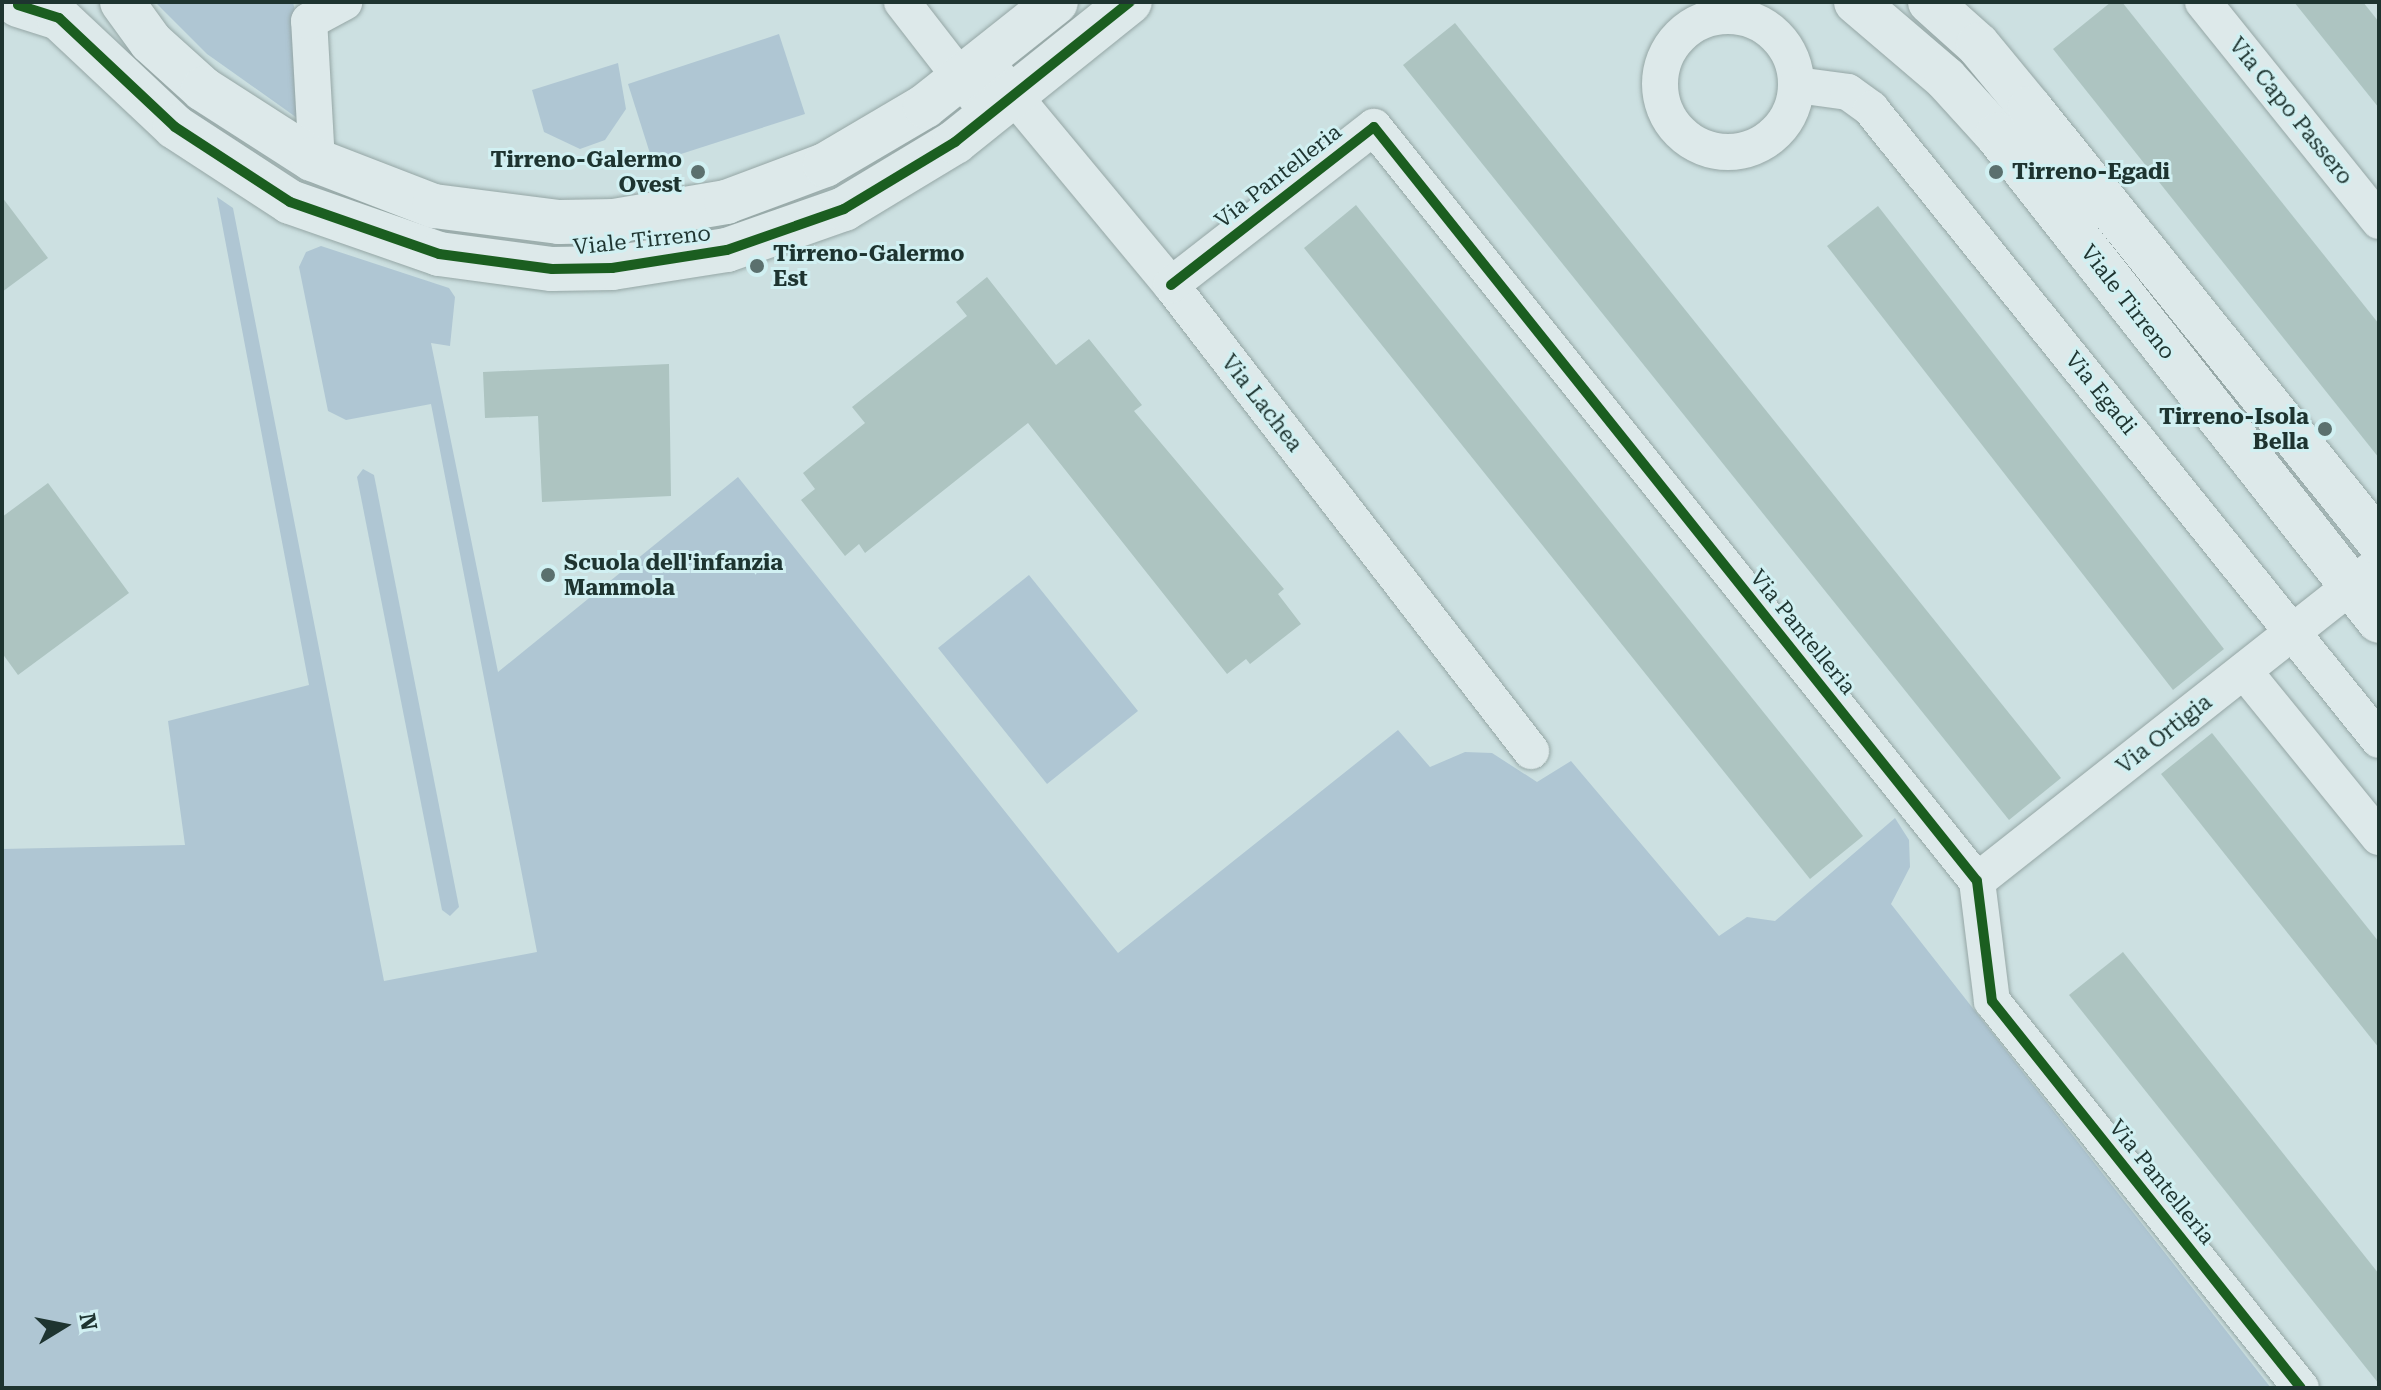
<!DOCTYPE html>
<html>
<head>
<meta charset="utf-8">
<style>
	body { margin:0 }
	#map { position:relative; width:2381px; height:1390px; overflow:hidden; background:#cce0e1; font-family:"Roboto Serif",serif }
	div>[style] { position:absolute }
	.green>* { inset:0; background:#afc6d3 }
	.building>* { inset:0; background:#adc4c1 }
	.roads { filter:drop-shadow(0 0 2px #95a6a5) drop-shadow(0 0 2px #95a6a5) }
	.street>* { height:36px; margin:-18px; padding:0 18px; transform-origin:18px; border-radius:18px; background:#dde9ea }
	.street>.ring { margin:-18px; padding:0; box-sizing:content-box; background:none; border:36px solid #dde9ea; border-radius:50% }
	.secondary>* { height:44px; margin:-22px; padding:0 22px; transform-origin:22px; border-radius:22px; background:#dde9ea }
	.cycleway>* { height:10px; margin:-5px; padding:0 5px; transform-origin:5px; border-radius:5px; background:#1b5e20 }
	.dots>* { width:22px; height:22px; translate:-50% -50%; box-sizing:border-box; border:4px solid #d1f0f2; border-radius:50% }
	span { translate:-50% -50%; white-space:nowrap; text-align:center; line-height:1.15; -webkit-text-stroke:6px #d1f0f2; paint-order:stroke }
	.street-label { font-size:22px; color:#1e3430 }
	.poi-label { font-size:22px; color:#1e3430; font-weight:700 }
	.right { translate:-100% -50%; text-align:right }
	.left { translate:0 -50%; text-align:left }
	.frame { position:absolute; inset:0; border:4px solid #1e3430; pointer-events:none }
	.north { position:absolute; left:24px; top:1286px; width:80px; height:80px; -webkit-text-stroke:6px #d1f0f2; paint-order:stroke; rotate:80deg; font-size:22px; font-weight:700; line-height:32px; text-align:center; color:#1e3430 }
	.north::after { content:''; display:block; margin:auto; width:28px; height:36px; background:#1e3430; clip-path:polygon(50% 0,100% 100%,50% 72%,0 100%) }
</style>
</head>
<body>
<div id="map">
	<div class="green">
		<i style="clip-path:polygon(155px 2px,293px 2px,304px 53px,307px 125px,207px 54px)"></i>
		<i style="clip-path:polygon(779px 34px,805px 114px,653px 163px,628px 84px)"></i>
		<i style="clip-path:polygon(618px 63px,626px 109px,605px 140px,580px 149px,544px 132px,532px 90px)"></i>
		<i style="clip-path:polygon(217px 197px,233px 208px,384px 981px,537px 952px,431px 404px,346px 420px,328px 411px,299px 267px,306px 252px,321px 246px,449px 288px,455px 297px,450px 346px,431px 343px,498px 672px,738px 477px,1118px 953px,1398px 730px,1430px 767px,1465px 752px,1492px 753px,1537px 782px,1571px 761px,1719px 936px,1747px 917px,1775px 921px,1895px 818px,1909px 840px,1910px 867px,1891px 904px,2271px 1388px,2px 1388px,2px 849px,185px 845px,168px 721px,309px 685px)"></i>
		<i style="clip-path:polygon(363px 469px,374px 475px,459px 907px,450px 916px,442px 910px,357px 477px)"></i>
		<i style="clip-path:polygon(1029px 575px,1138px 711px,1047px 784px,938px 648px)"></i>
	</div>
	<div class="building">
		<i style="clip-path:polygon(2111px 2px,2122px 2px,2379px 324px,2379px 458px,2053px 49px)"></i>
		<i style="clip-path:polygon(2294px 2px,2363px 2px,2379px 22px,2379px 108px)"></i>
		<i style="clip-path:polygon(1455px 23px,2061px 778px,2009px 820px,1403px 65px)"></i>
		<i style="clip-path:polygon(2px 197px,48px 258px,2px 292px)"></i>
		<i style="clip-path:polygon(1356px 205px,1863px 836px,1810px 879px,1304px 248px)"></i>
		<i style="clip-path:polygon(1878px 206px,2224px 649px,2173px 690px,1827px 246px)"></i>
		<i style="clip-path:polygon(987px 277px,1056px 365px,1089px 339px,1142px 405px,1134px 411px,1284px 589px,1278px 594px,1301px 624px,1250px 664px,1246px 659px,1227px 674px,1028px 423px,865px 553px,859px 544px,845px 556px,801px 500px,815px 489px,803px 473px,865px 423px,852px 407px,967px 316px,956px 302px)"></i>
		<i style="clip-path:polygon(669px 364px,671px 496px,542px 502px,538px 416px,485px 418px,483px 372px)"></i>
		<i style="clip-path:polygon(48px 483px,129px 593px,18px 675px,2px 653px,2px 517px)"></i>
		<i style="clip-path:polygon(2212px 733px,2379px 942px,2379px 1048px,2161px 774px)"></i>
		<i style="clip-path:polygon(2123px 952px,2379px 1274px,2379px 1384px,2069px 995px)"></i>
	</div>
	<div class="roads">
		<div class="street">
			<i style="left:902px;top:2px;width:142px;rotate:52.2deg"></i>
			<i style="left:2203px;top:2px;width:281px;rotate:51.2deg"></i>
			<i class="ring" style="left:1660px;top:16px;width:100px;height:100px"></i>
			<i style="left:985px;top:61px;width:291px;rotate:50.3deg"></i>
			<i style="left:1171px;top:285px;width:589px;rotate:52.31deg"></i>
			<i style="left:1797px;top:85px;width:51px;rotate:7.8deg"></i>
			<i style="left:1848px;top:92px;width:29px;rotate:36deg"></i>
			<i style="left:1871px;top:109px;width:810px;rotate:51.16deg"></i>
			<i style="left:317px;top:162px;width:141px;rotate:-93.2deg"></i>
			<i style="left:309px;top:21px;width:40px;rotate:-28deg"></i>
			<i style="left:1171px;top:285px;width:257px;rotate:-37.9deg"></i>
			<i style="left:1374px;top:127px;width:965px;rotate:51.35deg"></i>
			<i style="left:1977px;top:881px;width:121px;rotate:82.9deg"></i>
			<i style="left:1992px;top:1001px;width:495px;rotate:51.4deg"></i>
			<i style="left:2244px;top:671px;width:214px;rotate:50.9deg"></i>
			<i style="left:1977px;top:881px;width:512px;rotate:-38.26deg"></i>
		</div>
		<div class="secondary">
			<i style="left:122px;top:2px;width:49px;rotate:54.1deg"></i>
			<i style="left:151px;top:42px;width:70px;rotate:42.1deg"></i>
			<i style="left:203px;top:89px;width:130px;rotate:32.7deg"></i>
			<i style="left:312px;top:159px;width:131px;rotate:21.1deg"></i>
			<i style="left:434px;top:206px;width:126px;rotate:7.3deg"></i>
			<i style="left:559px;top:222px;width:55px;rotate:-1deg"></i>
			<i style="left:614px;top:221px;width:114px;rotate:-9.6deg"></i>
			<i style="left:726px;top:202px;width:106px;rotate:-20.5deg"></i>
			<i style="left:825px;top:165px;width:116px;rotate:-30.5deg"></i>
			<i style="left:925px;top:106px;width:167px;rotate:-38.4deg"></i>
			<i style="left:1856px;top:2px;width:118px;rotate:40.5deg"></i>
			<i style="left:1946px;top:79px;width:76px;rotate:47.7deg"></i>
			<i style="left:1997px;top:135px;width:618px;rotate:51.83deg"></i>
			<i style="left:1930px;top:2px;width:64px;rotate:41.9deg"></i>
			<i style="left:1978px;top:45px;width:82px;rotate:50.5deg"></i>
			<i style="left:2030px;top:108px;width:557px;rotate:51.2deg"></i>
			<i style="left:18px;top:5px;width:43px;rotate:17.6deg"></i>
			<i style="left:59px;top:18px;width:159px;rotate:43.2deg"></i>
			<i style="left:175px;top:127px;width:137px;rotate:33.1deg"></i>
			<i style="left:290px;top:202px;width:158px;rotate:19.2deg"></i>
			<i style="left:439px;top:254px;width:114px;rotate:7.6deg"></i>
			<i style="left:552px;top:269px;width:60px;rotate:-1deg"></i>
			<i style="left:612px;top:268px;width:116px;rotate:-8.9deg"></i>
			<i style="left:727px;top:250px;width:124px;rotate:-19.3deg"></i>
			<i style="left:844px;top:209px;width:130px;rotate:-31.1deg"></i>
			<i style="left:955px;top:142px;width:224px;rotate:-38.7deg"></i>
		</div>
	</div>
	<div class="cycleway">
		<i style="left:18px;top:5px;width:43px;rotate:17.6deg"></i>
		<i style="left:59px;top:18px;width:159px;rotate:43.2deg"></i>
		<i style="left:175px;top:127px;width:137px;rotate:33.1deg"></i>
		<i style="left:290px;top:202px;width:158px;rotate:19.2deg"></i>
		<i style="left:439px;top:254px;width:114px;rotate:7.6deg"></i>
		<i style="left:552px;top:269px;width:60px;rotate:-1deg"></i>
		<i style="left:612px;top:268px;width:116px;rotate:-8.9deg"></i>
		<i style="left:727px;top:250px;width:124px;rotate:-19.3deg"></i>
		<i style="left:844px;top:209px;width:130px;rotate:-31.1deg"></i>
		<i style="left:955px;top:142px;width:224px;rotate:-38.7deg"></i>
		<i style="left:1171px;top:285px;width:257px;rotate:-37.9deg"></i>
		<i style="left:1374px;top:127px;width:965px;rotate:51.35deg"></i>
		<i style="left:1977px;top:881px;width:121px;rotate:82.9deg"></i>
		<i style="left:1992px;top:1001px;width:495px;rotate:51.4deg"></i>
	</div>
	<div class="dots">
		<i style="left:698px;top:172px;background:#5b706e"></i>
		<i style="left:1996px;top:172px;background:#5b706e"></i>
		<i style="left:757px;top:266px;background:#5b706e"></i>
		<i style="left:2325px;top:429px;background:#5b706e"></i>
		<i style="left:548px;top:575px;background:#5b706e"></i>
	</div>
	<div class="street-label">
		<span style="left:2291px;top:111px;rotate:51deg">Via Capo Passero</span>
		<span style="left:1278px;top:176px;rotate:-38deg">Via Pantelleria</span>
		<span style="left:642px;top:240px;rotate:-6deg">Viale Tirreno</span>
		<span style="left:2128px;top:302px;rotate:52deg">Viale Tirreno</span>
		<span style="left:2101px;top:393px;rotate:51deg">Via Egadi</span>
		<span style="left:1262px;top:403px;rotate:52deg">Via Lachea</span>
		<span style="left:1803px;top:632px;rotate:51deg">Via Pantelleria</span>
		<span style="left:2164px;top:734px;rotate:-38deg">Via Ortigia</span>
		<span style="left:2162px;top:1182px;rotate:51deg">Via Pantelleria</span>
	</div>
	<div class="poi-label">
		<span class="right" style="left:682px;top:172px">Tirreno-Galermo<br>Ovest</span>
		<span class="left" style="left:2012px;top:172px">Tirreno-Egadi</span>
		<span class="left" style="left:773px;top:266px">Tirreno-Galermo<br>Est</span>
		<span class="right" style="left:2309px;top:429px">Tirreno-Isola<br>Bella</span>
		<span class="left" style="left:564px;top:575px">Scuola dell'infanzia<br>Mammola</span>
	</div>
	<div class="frame"></div>
	<div class="north">N</div>
</div>
</body>
</html>
